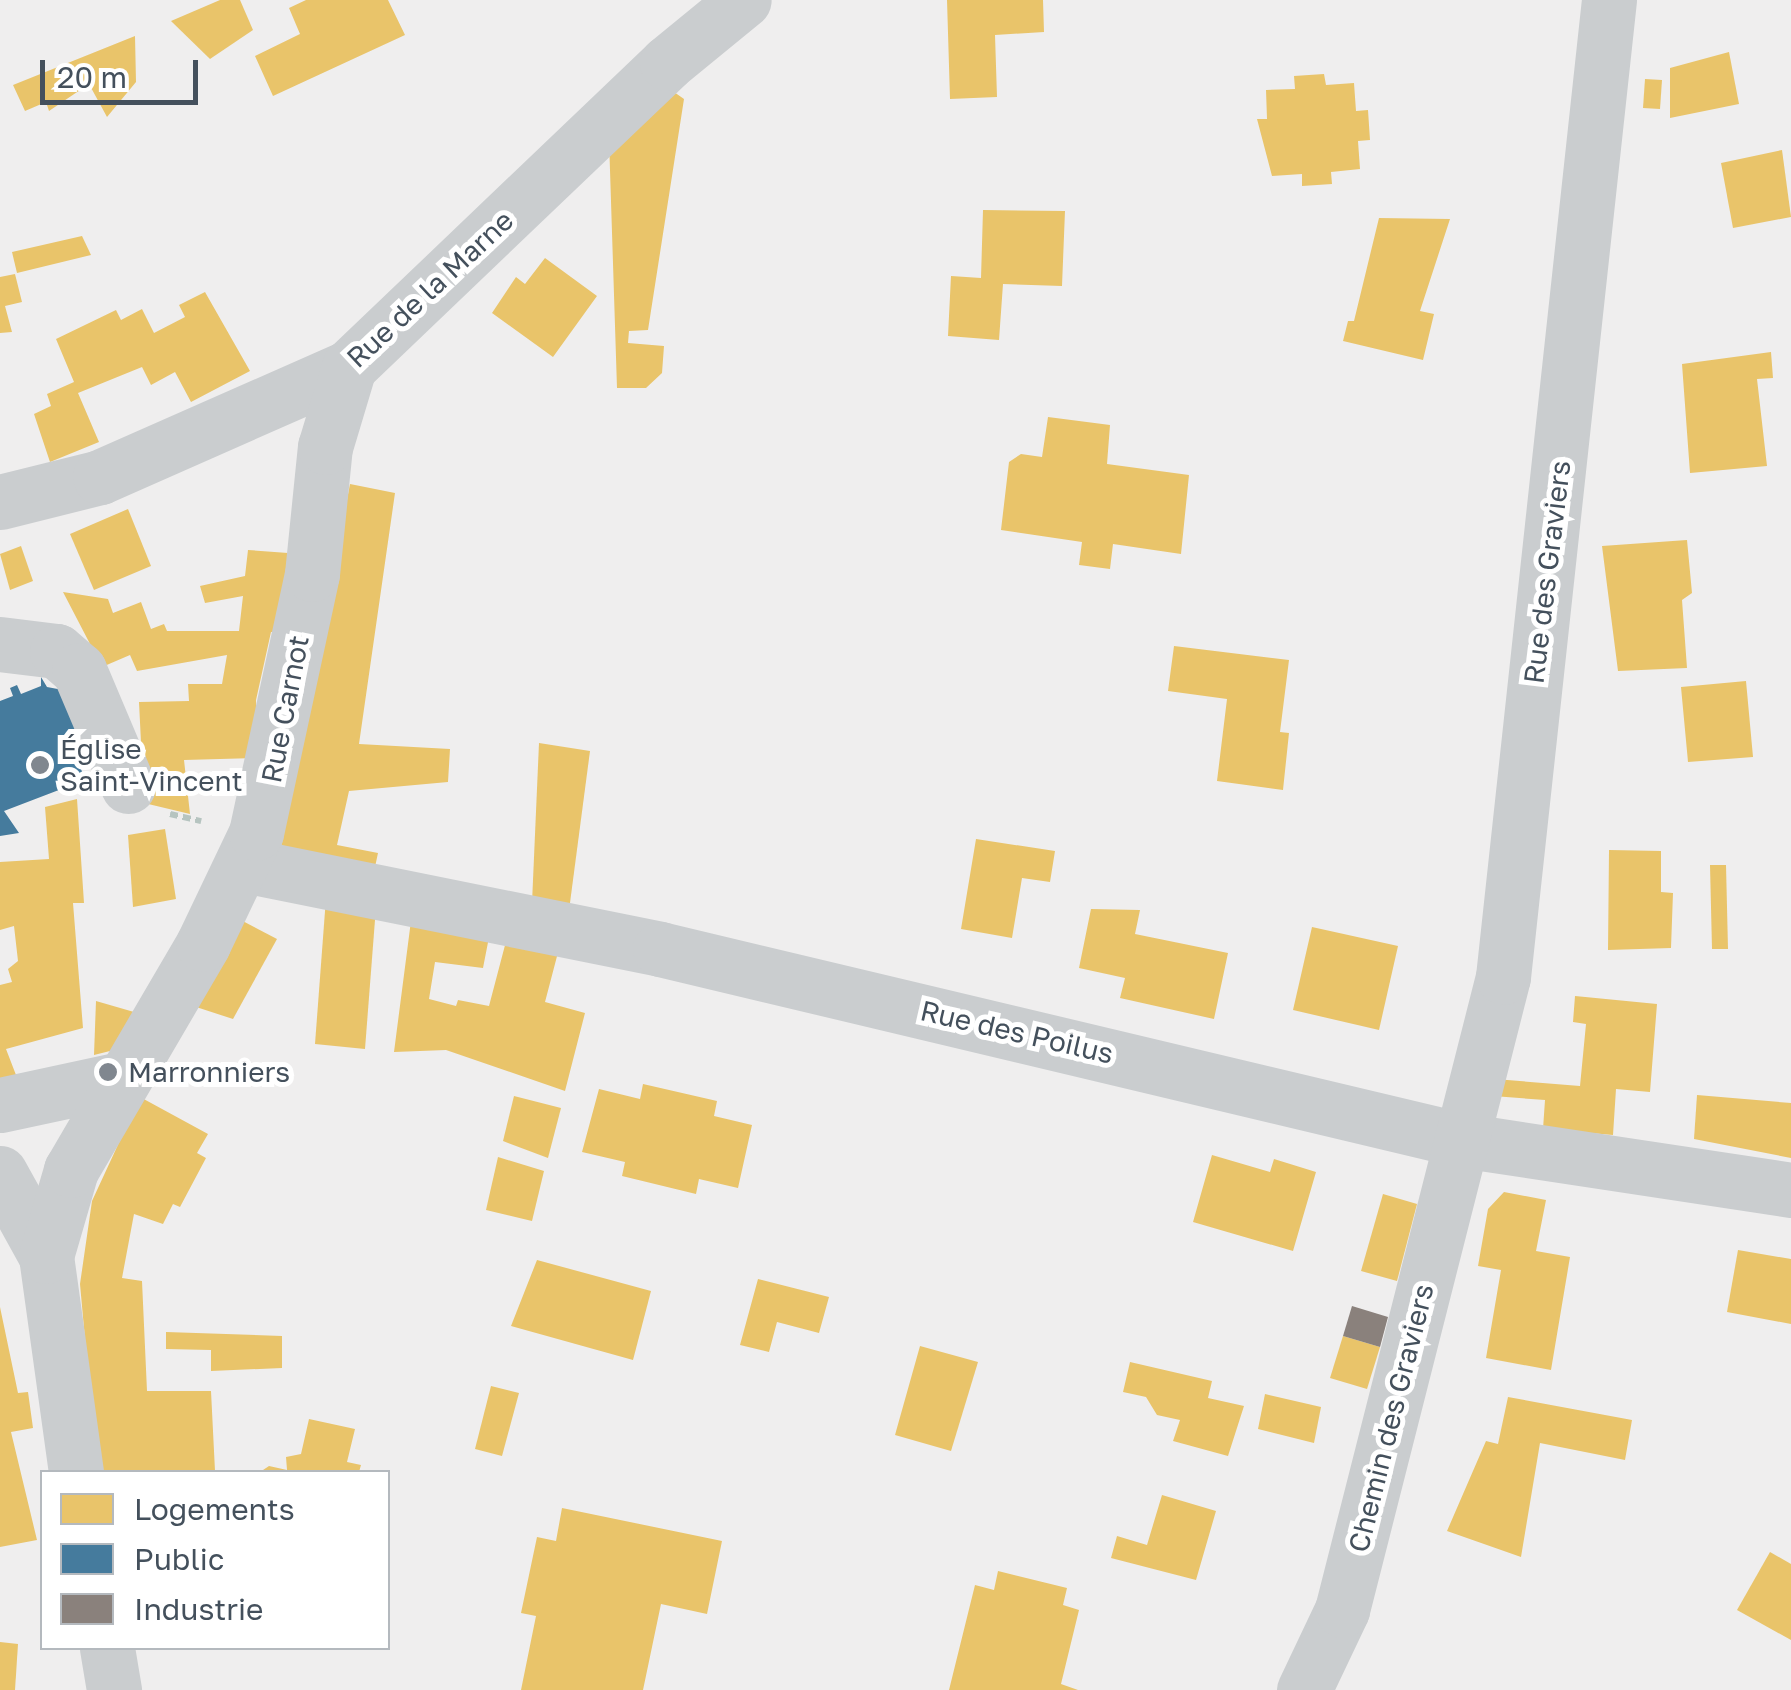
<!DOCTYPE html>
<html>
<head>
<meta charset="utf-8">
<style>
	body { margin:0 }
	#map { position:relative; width:1791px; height:1690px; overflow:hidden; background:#efeeee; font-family:"Golos Text",sans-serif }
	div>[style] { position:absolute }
	.homes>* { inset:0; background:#e9c46a }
	.public>* { inset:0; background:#457b9d }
	.industry>* { inset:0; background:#8a817c }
	.path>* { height:6px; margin-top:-3px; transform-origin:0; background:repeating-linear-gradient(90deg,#b6c4c0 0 8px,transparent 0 13px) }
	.minor>* { height:55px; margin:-27.5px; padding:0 27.5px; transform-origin:27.5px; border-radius:27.5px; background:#cacdcf }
	.dots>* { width:28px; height:28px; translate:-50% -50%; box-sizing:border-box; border:5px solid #fff; border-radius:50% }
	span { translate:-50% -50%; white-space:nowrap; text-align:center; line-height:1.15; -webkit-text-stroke:10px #fff; paint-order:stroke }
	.street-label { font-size:28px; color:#44505c }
	.poi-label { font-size:28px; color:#44505c }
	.left { translate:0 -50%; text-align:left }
	.legend { position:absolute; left:40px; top:1470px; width:350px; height:180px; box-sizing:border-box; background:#fff; border:2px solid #b4b9be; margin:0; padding:12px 18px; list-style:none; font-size:30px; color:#44505c }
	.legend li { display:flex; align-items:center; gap:20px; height:50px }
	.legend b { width:50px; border:2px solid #b4b9be }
	.scale { position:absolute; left:40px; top:60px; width:158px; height:45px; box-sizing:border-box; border:5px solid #44505c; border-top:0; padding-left:12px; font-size:30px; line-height:35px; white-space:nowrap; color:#44505c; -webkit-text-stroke:8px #fff; paint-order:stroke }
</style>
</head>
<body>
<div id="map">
	<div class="homes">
		<i style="clip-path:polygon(220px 0,240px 0,253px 30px,210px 59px,171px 21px)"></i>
		<i style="clip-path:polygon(306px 0,388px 0,405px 35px,273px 96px,255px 56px,300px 34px,289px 8px)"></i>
		<i style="clip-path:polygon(947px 0,1043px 0,1044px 32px,995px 35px,997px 97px,950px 99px)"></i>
		<i style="clip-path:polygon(135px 36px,136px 82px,107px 117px,89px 84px,49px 111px,46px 102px,25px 111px,13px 85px)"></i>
		<i style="clip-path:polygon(1729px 52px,1739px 104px,1670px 118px,1670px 68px)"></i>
		<i style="clip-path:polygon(1324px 74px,1326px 85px,1354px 83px,1356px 111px,1368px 110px,1370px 140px,1358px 141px,1360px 169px,1331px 172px,1332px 184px,1302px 186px,1302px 174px,1272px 176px,1257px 119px,1267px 119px,1266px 90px,1295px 89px,1294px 76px)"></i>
		<i style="clip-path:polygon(1645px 79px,1662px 80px,1660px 109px,1643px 108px)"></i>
		<i style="clip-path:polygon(664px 85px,684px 99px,648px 330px,629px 331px,628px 343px,664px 346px,662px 373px,646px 388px,617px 388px,609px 139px)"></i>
		<i style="clip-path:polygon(1782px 150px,1791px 217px,1733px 228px,1721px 163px)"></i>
		<i style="clip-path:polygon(983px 210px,1065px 211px,1062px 286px,1003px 284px,999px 340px,948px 336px,951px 276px,981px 278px)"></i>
		<i style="clip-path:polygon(1379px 218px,1450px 219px,1420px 311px,1434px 314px,1423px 360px,1343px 341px,1348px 321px,1354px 321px)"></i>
		<i style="clip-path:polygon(82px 236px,91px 255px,17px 273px,12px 252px)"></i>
		<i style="clip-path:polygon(545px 258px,597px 296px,553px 357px,492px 313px,516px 277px,525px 284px)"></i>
		<i style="clip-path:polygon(15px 274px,22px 302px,5px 306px,12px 332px,0 333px,0 277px)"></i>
		<i style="clip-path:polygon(205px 292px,250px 371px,191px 402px,175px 372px,151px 385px,142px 367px,78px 393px,99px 442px,50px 462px,34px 414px,51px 406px,47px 394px,74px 382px,56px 339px,116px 310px,121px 320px,142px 309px,154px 333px,185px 317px,179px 305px)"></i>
		<i style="clip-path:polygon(1771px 352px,1773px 378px,1757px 379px,1767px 466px,1690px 473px,1682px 364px)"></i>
		<i style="clip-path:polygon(1048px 417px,1110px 425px,1107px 464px,1189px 475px,1181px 554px,1113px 544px,1110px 569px,1079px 565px,1082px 542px,1001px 530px,1009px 462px,1021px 454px,1042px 457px)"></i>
		<i style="clip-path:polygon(350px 484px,395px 493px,359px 744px,450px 749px,448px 782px,349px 791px,337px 845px,378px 853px,372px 881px,278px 862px)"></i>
		<i style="clip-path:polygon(128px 509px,151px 566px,94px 590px,70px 534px)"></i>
		<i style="clip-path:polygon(1687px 540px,1692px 593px,1682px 600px,1687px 668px,1618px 671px,1602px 546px)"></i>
		<i style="clip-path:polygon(21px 546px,33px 581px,10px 590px,0 554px)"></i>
		<i style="clip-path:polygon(248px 550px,288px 553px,280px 632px,271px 632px,256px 700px,257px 758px,184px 760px,190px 814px,144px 803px,139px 702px,189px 701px,188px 684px,222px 684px,227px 655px,137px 671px,130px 655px,102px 667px,63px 592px,108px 599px,113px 613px,141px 602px,151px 629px,164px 624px,167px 631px,239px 631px,243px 596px,205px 603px,200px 586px,245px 576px)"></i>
		<i style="clip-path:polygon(1174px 646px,1289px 660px,1280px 732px,1289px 733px,1283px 790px,1217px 781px,1227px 699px,1168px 691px)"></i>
		<i style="clip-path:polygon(1746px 681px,1753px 757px,1688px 762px,1681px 687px)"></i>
		<i style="clip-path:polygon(539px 743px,590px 751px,568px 918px,532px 903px)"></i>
		<i style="clip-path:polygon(77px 799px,84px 903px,73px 903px,83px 1028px,6px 1049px,16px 1075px,0 1079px,0 985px,12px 982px,8px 969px,18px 961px,14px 926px,0 930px,0 862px,49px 859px,45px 807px)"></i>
		<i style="clip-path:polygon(165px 829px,176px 899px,133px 907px,128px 835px)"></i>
		<i style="clip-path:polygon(976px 839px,1055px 851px,1050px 882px,1022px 878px,1012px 938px,961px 929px)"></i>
		<i style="clip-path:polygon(1609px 850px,1661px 851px,1661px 892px,1673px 893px,1671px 948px,1608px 950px)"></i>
		<i style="clip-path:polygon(1710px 865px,1726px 865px,1728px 949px,1712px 949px)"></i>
		<i style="clip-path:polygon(326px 898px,376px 907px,365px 1049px,315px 1044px)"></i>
		<i style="clip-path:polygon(1091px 909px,1140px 910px,1135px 934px,1228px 953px,1214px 1019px,1120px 998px,1125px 978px,1079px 968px)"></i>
		<i style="clip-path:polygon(412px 913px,491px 927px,483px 968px,435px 962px,429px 999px,456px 1006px,458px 1000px,489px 1006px,509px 930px,561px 941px,545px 1002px,585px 1013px,565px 1091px,446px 1050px,394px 1052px)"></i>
		<i style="clip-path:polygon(237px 918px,277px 939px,233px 1019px,190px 1005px)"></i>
		<i style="clip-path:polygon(1312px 927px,1398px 946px,1379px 1030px,1293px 1010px)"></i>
		<i style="clip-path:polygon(1575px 996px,1657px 1004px,1650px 1092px,1616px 1089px,1613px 1135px,1543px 1129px,1545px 1100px,1493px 1096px,1495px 1079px,1580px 1086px,1586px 1024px,1573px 1022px)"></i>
		<i style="clip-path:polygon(96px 1001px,134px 1012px,114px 1050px,94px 1055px)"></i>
		<i style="clip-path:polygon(643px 1084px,717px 1101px,714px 1116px,752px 1125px,738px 1188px,699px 1179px,696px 1194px,622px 1176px,625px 1162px,582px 1152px,599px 1089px,640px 1099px)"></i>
		<i style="clip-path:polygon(1697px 1095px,1791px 1103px,1791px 1158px,1694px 1139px)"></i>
		<i style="clip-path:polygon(514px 1096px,561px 1108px,548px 1158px,503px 1141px)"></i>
		<i style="clip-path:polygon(140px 1097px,208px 1134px,197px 1153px,206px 1158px,180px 1207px,173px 1204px,163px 1224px,134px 1214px,122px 1278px,142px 1281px,147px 1391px,211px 1391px,215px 1471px,97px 1472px,80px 1284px,92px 1201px)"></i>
		<i style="clip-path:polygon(1212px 1155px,1270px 1172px,1274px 1159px,1316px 1172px,1293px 1251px,1193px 1222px)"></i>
		<i style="clip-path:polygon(498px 1157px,544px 1171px,532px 1221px,486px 1210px)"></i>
		<i style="clip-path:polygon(1504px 1192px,1546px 1200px,1536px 1251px,1570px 1257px,1551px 1370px,1486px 1358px,1501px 1270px,1478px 1266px,1488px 1209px)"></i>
		<i style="clip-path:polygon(1383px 1194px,1417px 1204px,1397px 1281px,1361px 1271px)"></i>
		<i style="clip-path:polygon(1738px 1250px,1791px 1259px,1791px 1324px,1727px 1312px)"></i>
		<i style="clip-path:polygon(537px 1260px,651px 1291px,633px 1360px,511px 1326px)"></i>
		<i style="clip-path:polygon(758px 1279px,829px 1297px,819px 1333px,777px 1322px,769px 1352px,740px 1345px)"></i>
		<i style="clip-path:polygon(0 1307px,18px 1393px,28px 1392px,33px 1428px,11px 1432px,37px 1540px,0 1547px)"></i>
		<i style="clip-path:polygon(166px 1332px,282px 1336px,282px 1368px,211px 1371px,211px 1350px,166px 1349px)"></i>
		<i style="clip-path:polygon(1343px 1336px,1380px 1347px,1367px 1389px,1330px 1378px)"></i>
		<i style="clip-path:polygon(920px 1346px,978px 1362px,951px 1451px,895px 1435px)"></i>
		<i style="clip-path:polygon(1130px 1362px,1212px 1381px,1208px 1398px,1244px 1406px,1228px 1456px,1173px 1441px,1180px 1420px,1157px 1415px,1146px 1397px,1123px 1392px)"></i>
		<i style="clip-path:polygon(491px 1386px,519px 1393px,502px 1456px,475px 1449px)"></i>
		<i style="clip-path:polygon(1265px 1394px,1321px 1407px,1314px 1443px,1258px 1429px)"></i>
		<i style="clip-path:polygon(1508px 1397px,1632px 1420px,1625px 1460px,1540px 1443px,1521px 1557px,1447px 1531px,1486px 1441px,1498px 1444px)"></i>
		<i style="clip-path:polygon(309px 1419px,355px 1429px,347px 1462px,361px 1465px,359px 1472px,260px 1472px,269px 1466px,287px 1470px,286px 1457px,301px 1454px)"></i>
		<i style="clip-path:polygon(1162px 1495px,1216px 1511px,1196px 1580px,1111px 1558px,1117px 1536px,1147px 1545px)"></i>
		<i style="clip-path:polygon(562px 1508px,722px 1541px,707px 1614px,661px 1604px,643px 1690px,521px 1690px,536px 1616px,521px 1613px,537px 1537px,556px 1541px)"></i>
		<i style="clip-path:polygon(1770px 1552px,1791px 1564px,1791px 1640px,1737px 1610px)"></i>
		<i style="clip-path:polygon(998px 1571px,1067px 1588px,1063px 1605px,1079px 1610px,1061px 1684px,1078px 1690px,949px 1690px,975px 1585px,994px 1590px)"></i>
		<i style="clip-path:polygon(0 1642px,18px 1644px,15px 1690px,0 1690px)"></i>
	</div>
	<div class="public">
		<i style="clip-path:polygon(41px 677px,47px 687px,63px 690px,78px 725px,71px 741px,85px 780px,4px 811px,19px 833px,0 836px,0 701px,13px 696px,10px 688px,17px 685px,21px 694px,41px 686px)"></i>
	</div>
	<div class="industry">
		<i style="clip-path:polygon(1352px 1306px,1388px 1317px,1380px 1347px,1343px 1336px)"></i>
	</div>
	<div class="path">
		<i style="left:170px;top:814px;width:32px;rotate:13deg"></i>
	</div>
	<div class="minor">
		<i style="left:0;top:502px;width:103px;rotate:-14deg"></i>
		<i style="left:100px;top:477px;width:272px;rotate:-23.8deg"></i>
		<i style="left:349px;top:367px;width:440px;rotate:-43.7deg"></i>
		<i style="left:667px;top:63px;width:99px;rotate:-39.3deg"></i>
		<i style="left:0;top:644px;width:57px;rotate:7deg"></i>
		<i style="left:57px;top:651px;width:29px;rotate:41deg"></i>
		<i style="left:79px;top:670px;width:126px;rotate:67.1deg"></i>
		<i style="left:244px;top:865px;width:424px;rotate:11.4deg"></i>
		<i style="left:660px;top:949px;width:823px;rotate:13.41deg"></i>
		<i style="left:1461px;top:1140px;width:334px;rotate:8.6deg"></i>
		<i style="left:0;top:1105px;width:124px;rotate:-12.1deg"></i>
		<i style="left:0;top:1173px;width:95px;rotate:61deg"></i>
		<i style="left:46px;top:1256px;width:218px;rotate:82.1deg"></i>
		<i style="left:46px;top:1256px;width:90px;rotate:-73.8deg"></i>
		<i style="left:71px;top:1170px;width:262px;rotate:-59.7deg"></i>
		<i style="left:203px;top:944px;width:123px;rotate:-64.5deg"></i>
		<i style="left:256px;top:833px;width:265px;rotate:-77.8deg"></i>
		<i style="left:312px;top:574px;width:128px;rotate:-84.2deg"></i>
		<i style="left:325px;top:447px;width:84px;rotate:-73.3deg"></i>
		<i style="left:107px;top:1648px;width:43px;rotate:80.5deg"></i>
		<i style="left:1304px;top:1690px;width:89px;rotate:-64.6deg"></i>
		<i style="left:1342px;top:1610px;width:653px;rotate:-75.73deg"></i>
		<i style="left:1503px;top:977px;width:983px;rotate:-83.81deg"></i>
	</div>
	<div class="dots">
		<i style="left:40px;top:765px;background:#80878f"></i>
		<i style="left:108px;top:1072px;background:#80878f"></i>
	</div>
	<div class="street-label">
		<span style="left:430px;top:289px;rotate:-43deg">Rue de la Marne</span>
		<span style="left:1547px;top:572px;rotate:-83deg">Rue des Graviers</span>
		<span style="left:285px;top:709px;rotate:-79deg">Rue Carnot</span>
		<span style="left:1017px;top:1032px;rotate:13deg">Rue des Poilus</span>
		<span style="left:1391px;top:1418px;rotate:-76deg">Chemin des Graviers</span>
	</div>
	<div class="poi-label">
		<span class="left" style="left:60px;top:765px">Église<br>Saint-Vincent</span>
		<span class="left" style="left:128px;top:1072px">Marronniers</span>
	</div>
	<ul class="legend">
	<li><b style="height:28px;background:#e9c46a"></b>Logements</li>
	<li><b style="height:28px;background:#457b9d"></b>Public</li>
	<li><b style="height:28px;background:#8a817c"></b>Industrie</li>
	</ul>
	<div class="scale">20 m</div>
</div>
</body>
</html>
